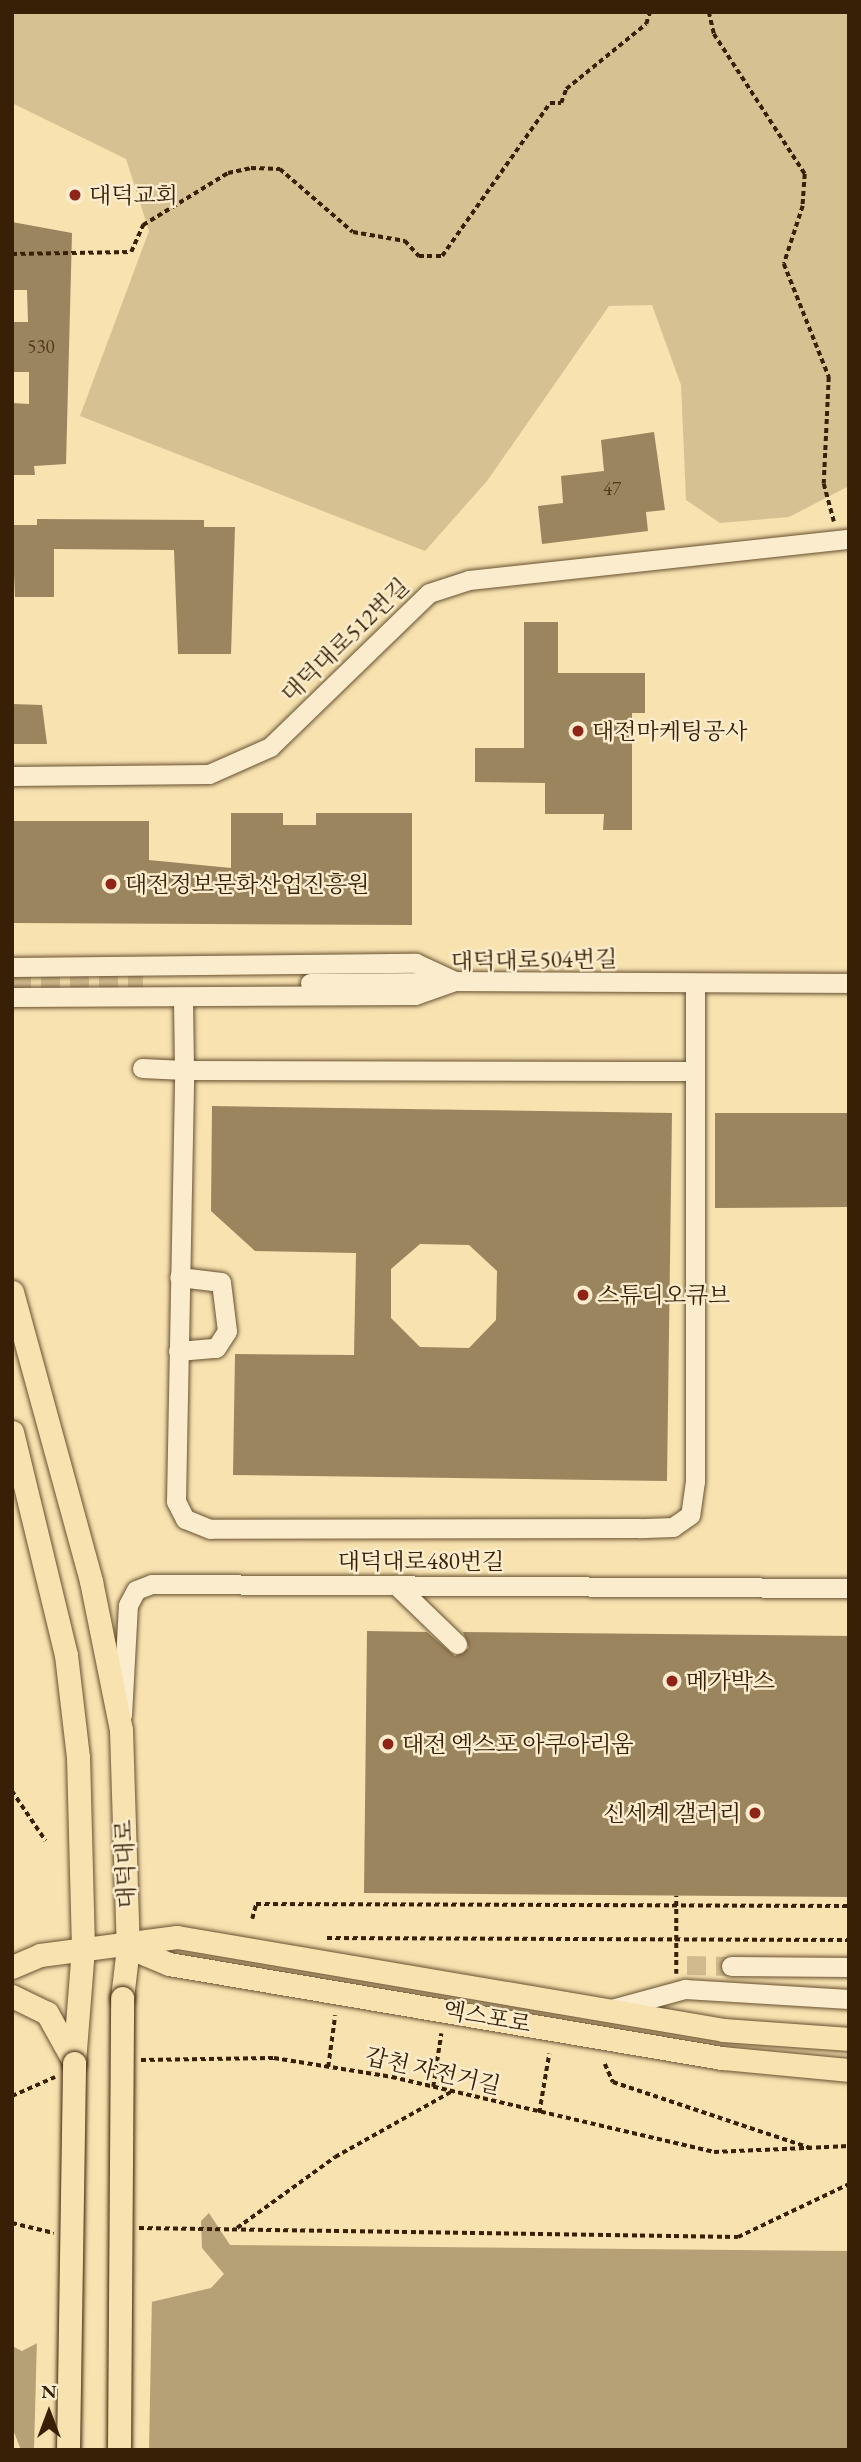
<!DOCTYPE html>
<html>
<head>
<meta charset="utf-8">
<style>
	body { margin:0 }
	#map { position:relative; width:861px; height:2462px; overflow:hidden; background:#f7e2b0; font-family:"EB Garamond","Noto Serif KR",serif }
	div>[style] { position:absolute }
	.green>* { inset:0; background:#d6c193 }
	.water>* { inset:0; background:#b6a076 }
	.pier>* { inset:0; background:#f7e2b0 }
	.building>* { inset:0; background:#9b855e }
	.minor-tunnel>* { height:19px; margin-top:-9.5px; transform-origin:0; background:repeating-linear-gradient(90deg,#d1bb8e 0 19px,transparent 0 29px) }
	.path>* { height:3.5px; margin-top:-1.75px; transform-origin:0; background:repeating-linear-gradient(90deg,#372005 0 5px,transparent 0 8.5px) }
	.roads { filter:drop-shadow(0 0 2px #675030) drop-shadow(0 0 2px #675030) }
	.minor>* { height:19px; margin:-9.5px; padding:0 9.5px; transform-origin:9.5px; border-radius:9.5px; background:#faeccc }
	.major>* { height:23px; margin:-11.5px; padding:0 11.5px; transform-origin:11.5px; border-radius:11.5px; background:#f7e2b0 }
	.bridges { filter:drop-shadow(0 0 2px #372005) drop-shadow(0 0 2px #372005) }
	.major-bridge>* { height:23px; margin:-11.5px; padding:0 11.5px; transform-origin:11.5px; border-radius:11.5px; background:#f7e2b0 }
	.dots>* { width:19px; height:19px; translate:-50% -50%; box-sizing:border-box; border:4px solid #faeccc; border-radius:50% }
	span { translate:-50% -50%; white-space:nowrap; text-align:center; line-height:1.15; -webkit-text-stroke:5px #faeccc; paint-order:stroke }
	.number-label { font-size:19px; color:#50391b }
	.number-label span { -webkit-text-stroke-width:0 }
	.poi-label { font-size:23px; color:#372005 }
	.left { translate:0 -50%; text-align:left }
	.right { translate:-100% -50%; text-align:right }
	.street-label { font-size:23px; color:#372005 }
	.frame { position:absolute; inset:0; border:14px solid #372005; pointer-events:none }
	.north { position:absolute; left:14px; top:2378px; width:70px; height:70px; -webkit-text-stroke:5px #faeccc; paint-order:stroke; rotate:0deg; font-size:19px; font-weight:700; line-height:28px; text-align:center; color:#372005 }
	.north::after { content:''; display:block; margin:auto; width:24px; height:32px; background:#372005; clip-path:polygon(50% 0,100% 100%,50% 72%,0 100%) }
</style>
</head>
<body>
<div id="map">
	<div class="green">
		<i style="clip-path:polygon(12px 12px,849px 12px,849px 486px,789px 517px,720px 523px,686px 500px,681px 385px,652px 305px,609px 306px,487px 481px,425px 551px,80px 416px,149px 231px,126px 159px,12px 103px)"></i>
	</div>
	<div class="water">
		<i style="clip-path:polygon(209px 2213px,230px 2245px,849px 2251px,849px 2450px,21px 2450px,12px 2427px,12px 2346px,22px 2351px,87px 2317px,211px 2288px,224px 2274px,202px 2248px,201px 2221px)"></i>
	</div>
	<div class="pier">
		<i style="clip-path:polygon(152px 2294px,149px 2450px,34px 2450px,37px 2338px,85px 2314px)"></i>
	</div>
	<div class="building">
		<i style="clip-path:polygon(12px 222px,72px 233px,66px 464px,34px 466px,35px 475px,12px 475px,12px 403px,29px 404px,29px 372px,12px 372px,12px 322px,28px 322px,27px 290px,12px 290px)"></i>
		<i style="clip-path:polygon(654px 432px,665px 510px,646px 512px,648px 531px,542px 544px,538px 506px,563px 503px,561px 476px,604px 471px,601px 440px)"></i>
		<i style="clip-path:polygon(37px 519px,204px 520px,204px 527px,235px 527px,231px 654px,178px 654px,174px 550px,54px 549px,54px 597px,15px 597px,12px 525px,37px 525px)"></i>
		<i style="clip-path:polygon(524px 622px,558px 622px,558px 673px,645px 673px,645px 713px,632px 713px,632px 830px,603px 830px,604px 814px,545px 814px,545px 783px,475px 782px,475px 748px,524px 748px)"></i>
		<i style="clip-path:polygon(12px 704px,42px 705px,47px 744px,12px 744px)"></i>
		<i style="clip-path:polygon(231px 813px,283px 813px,283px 825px,316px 825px,316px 813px,412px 813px,412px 925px,12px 923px,12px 821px,149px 821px,149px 860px,231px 868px)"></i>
		<i style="clip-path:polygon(evenodd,212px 1106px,672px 1113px,667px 1481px,233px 1475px,235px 1354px,354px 1355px,356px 1253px,255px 1251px,211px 1211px,212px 1106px,420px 1244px,469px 1245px,497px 1271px,496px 1320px,469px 1348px,420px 1347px,391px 1318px,391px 1269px,420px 1244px)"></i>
		<i style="clip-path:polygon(715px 1113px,849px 1113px,849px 1207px,715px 1208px)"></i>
		<i style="clip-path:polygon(367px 1631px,427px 1632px,455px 1656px,469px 1648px,463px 1632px,849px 1636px,849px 1897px,364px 1893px)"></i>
	</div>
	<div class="minor-tunnel">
		<i style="left:12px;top:984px;width:131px"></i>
		<i style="left:687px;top:1965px;width:44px;rotate:1.3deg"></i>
	</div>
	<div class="path">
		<i style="left:709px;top:12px;width:23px;rotate:77deg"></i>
		<i style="left:714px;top:34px;width:167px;rotate:57deg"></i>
		<i style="left:805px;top:174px;width:32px;rotate:94deg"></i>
		<i style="left:803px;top:206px;width:61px;rotate:108.1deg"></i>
		<i style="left:784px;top:264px;width:122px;rotate:68.3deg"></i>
		<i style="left:829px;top:377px;width:107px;rotate:92.7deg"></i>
		<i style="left:824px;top:484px;width:39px;rotate:75deg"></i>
		<i style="left:12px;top:254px;width:119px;rotate:-1deg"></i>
		<i style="left:131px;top:252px;width:30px;rotate:-66deg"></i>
		<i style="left:143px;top:225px;width:100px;rotate:-31.5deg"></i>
		<i style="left:228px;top:173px;width:24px;rotate:-12deg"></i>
		<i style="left:251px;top:168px;width:29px;rotate:2deg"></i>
		<i style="left:280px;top:169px;width:96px;rotate:40.8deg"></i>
		<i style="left:353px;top:232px;width:53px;rotate:9.8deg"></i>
		<i style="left:405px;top:241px;width:21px;rotate:47deg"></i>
		<i style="left:419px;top:256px;width:23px"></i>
		<i style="left:442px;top:256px;width:187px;rotate:-54.8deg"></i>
		<i style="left:550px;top:103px;width:11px"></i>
		<i style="left:561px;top:103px;width:15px;rotate:-70deg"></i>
		<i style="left:566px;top:89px;width:103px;rotate:-39.1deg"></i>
		<i style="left:646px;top:24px;width:13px;rotate:-72deg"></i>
		<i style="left:12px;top:1791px;width:60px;rotate:55.8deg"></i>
		<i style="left:252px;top:1919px;width:16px;rotate:-75deg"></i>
		<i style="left:256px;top:1904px;width:593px;rotate:0.19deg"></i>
		<i style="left:327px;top:1938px;width:522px;rotate:0.22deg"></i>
		<i style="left:676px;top:1974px;width:78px;rotate:-90deg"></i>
		<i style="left:141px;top:2060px;width:133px;rotate:-0.9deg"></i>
		<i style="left:274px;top:2058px;width:120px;rotate:9.1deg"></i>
		<i style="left:392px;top:2077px;width:331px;rotate:13.1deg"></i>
		<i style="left:714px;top:2152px;width:135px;rotate:-2.5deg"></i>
		<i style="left:605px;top:2064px;width:20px;rotate:66deg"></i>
		<i style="left:613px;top:2082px;width:211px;rotate:18.5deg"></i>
		<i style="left:328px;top:2067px;width:52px;rotate:-82.3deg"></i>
		<i style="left:433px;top:2087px;width:54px;rotate:-81.4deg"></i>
		<i style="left:12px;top:2096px;width:47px;rotate:-23.8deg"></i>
		<i style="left:539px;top:2113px;width:60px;rotate:-80.4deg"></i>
		<i style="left:12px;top:2223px;width:43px;rotate:13.4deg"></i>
		<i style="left:139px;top:2228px;width:599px;rotate:0.86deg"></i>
		<i style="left:738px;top:2237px;width:123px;rotate:-25.5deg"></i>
		<i style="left:237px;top:2228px;width:121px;rotate:-35.9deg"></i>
		<i style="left:335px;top:2157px;width:133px;rotate:-29.3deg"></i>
	</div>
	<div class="roads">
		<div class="minor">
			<i style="left:12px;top:776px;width:197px;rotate:-0.6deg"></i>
			<i style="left:209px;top:774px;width:67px;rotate:-23.9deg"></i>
			<i style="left:270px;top:747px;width:221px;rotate:-44.1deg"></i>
			<i style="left:429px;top:593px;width:42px;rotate:-18deg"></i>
			<i style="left:469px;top:580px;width:382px;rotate:-6.2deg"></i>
			<i style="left:12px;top:967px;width:404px;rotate:-0.6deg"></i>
			<i style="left:416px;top:963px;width:43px;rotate:24.8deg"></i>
			<i style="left:310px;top:983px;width:127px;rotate:-0.5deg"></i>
			<i style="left:695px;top:983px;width:498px;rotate:90deg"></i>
			<i style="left:695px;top:1481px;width:34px;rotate:98deg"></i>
			<i style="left:690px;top:1515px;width:21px;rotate:145deg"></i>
			<i style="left:673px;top:1527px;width:34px;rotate:178deg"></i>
			<i style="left:639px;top:1528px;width:429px;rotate:179.9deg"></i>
			<i style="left:210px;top:1529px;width:27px;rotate:-158deg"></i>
			<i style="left:185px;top:1519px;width:20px;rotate:-117deg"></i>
			<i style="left:176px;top:1501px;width:431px;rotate:-88.9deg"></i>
			<i style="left:184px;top:1070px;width:511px;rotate:0.11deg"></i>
			<i style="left:12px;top:997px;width:403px;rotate:-0.3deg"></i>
			<i style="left:415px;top:995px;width:42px;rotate:-19.3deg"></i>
			<i style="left:455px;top:981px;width:394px;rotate:0.3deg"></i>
			<i style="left:142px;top:1068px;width:42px;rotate:2.7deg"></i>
			<i style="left:184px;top:1070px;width:73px;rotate:-90.8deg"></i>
			<i style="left:178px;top:1351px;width:38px;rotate:-5deg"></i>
			<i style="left:216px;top:1348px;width:20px;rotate:-57deg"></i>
			<i style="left:227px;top:1331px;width:49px;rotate:-97deg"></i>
			<i style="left:221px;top:1282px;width:42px;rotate:-173.2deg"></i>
			<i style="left:396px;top:1585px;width:85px;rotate:44deg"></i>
			<i style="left:122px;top:1715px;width:110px;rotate:-86.9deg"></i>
			<i style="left:128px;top:1605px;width:17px;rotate:-62deg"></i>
			<i style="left:136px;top:1590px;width:17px;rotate:-21deg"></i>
			<i style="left:152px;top:1584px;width:697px;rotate:0.33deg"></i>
			<i style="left:731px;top:1966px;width:118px;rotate:0.5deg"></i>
			<i style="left:608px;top:2010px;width:80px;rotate:-15.3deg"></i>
			<i style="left:685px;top:1989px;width:164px;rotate:3.5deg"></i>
		</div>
		<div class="major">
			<i style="left:12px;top:1292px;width:300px;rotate:74.7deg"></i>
			<i style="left:91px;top:1581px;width:152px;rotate:78.6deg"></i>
			<i style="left:121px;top:1730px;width:217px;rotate:88.2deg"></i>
			<i style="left:128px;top:1947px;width:51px;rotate:96.7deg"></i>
			<i style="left:12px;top:1432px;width:229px;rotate:76.4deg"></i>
			<i style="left:66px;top:1655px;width:103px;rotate:83.3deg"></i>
			<i style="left:78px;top:1757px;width:191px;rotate:88.5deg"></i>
			<i style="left:83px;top:1948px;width:115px;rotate:94.5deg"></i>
			<i style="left:128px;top:1947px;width:44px;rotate:22.5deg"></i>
			<i style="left:169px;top:1964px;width:561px;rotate:9.65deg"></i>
			<i style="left:722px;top:2058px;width:128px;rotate:5.4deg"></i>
			<i style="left:12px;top:1967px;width:30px;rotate:-23deg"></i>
			<i style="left:40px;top:1955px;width:138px;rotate:-7.5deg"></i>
			<i style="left:177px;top:1937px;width:555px;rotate:9.65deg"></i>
			<i style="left:724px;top:2030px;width:125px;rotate:4.1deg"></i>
			<i style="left:12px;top:1996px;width:39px;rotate:26deg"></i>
			<i style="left:47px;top:2013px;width:51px;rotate:60.9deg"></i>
		</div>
	</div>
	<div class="bridges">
		<div class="major-bridge">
			<i style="left:68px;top:2450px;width:387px;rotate:-89.1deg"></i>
			<i style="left:119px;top:2450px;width:452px;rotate:-89.6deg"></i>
		</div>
	</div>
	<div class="dots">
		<i style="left:75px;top:195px;background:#8f2418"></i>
		<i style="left:578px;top:731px;background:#8f2418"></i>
		<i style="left:111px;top:884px;background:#8f2418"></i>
		<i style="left:583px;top:1295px;background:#8f2418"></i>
		<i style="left:672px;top:1681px;background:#8f2418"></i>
		<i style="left:388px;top:1744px;background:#8f2418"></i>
		<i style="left:755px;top:1813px;background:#8f2418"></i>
	</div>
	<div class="number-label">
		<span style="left:41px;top:347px">530</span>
		<span style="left:612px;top:489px">47</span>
	</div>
	<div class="poi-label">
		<span class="left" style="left:89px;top:195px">대덕교회</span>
		<span class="left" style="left:592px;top:731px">대전마케팅공사</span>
		<span class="left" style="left:125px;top:884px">대전정보문화산업진흥원</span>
		<span class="left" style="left:597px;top:1295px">스튜디오큐브</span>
		<span class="left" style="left:686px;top:1681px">메가박스</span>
		<span class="left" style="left:402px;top:1744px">대전 엑스포 아쿠아리움</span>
		<span class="right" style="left:741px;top:1813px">신세계 갤러리</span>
	</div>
	<div class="street-label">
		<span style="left:345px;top:640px;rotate:-44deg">대덕대로512번길</span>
		<span style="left:534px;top:960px;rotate:-1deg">대덕대로504번길</span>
		<span style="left:421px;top:1561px">대덕대로480번길</span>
		<span style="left:125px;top:1864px;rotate:-92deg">대덕대로</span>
		<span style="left:487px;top:2017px;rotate:10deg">엑스포로</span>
		<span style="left:433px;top:2071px;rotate:13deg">갑천 자전거길</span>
	</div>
	<div class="frame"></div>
	<div class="north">N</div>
</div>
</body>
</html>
